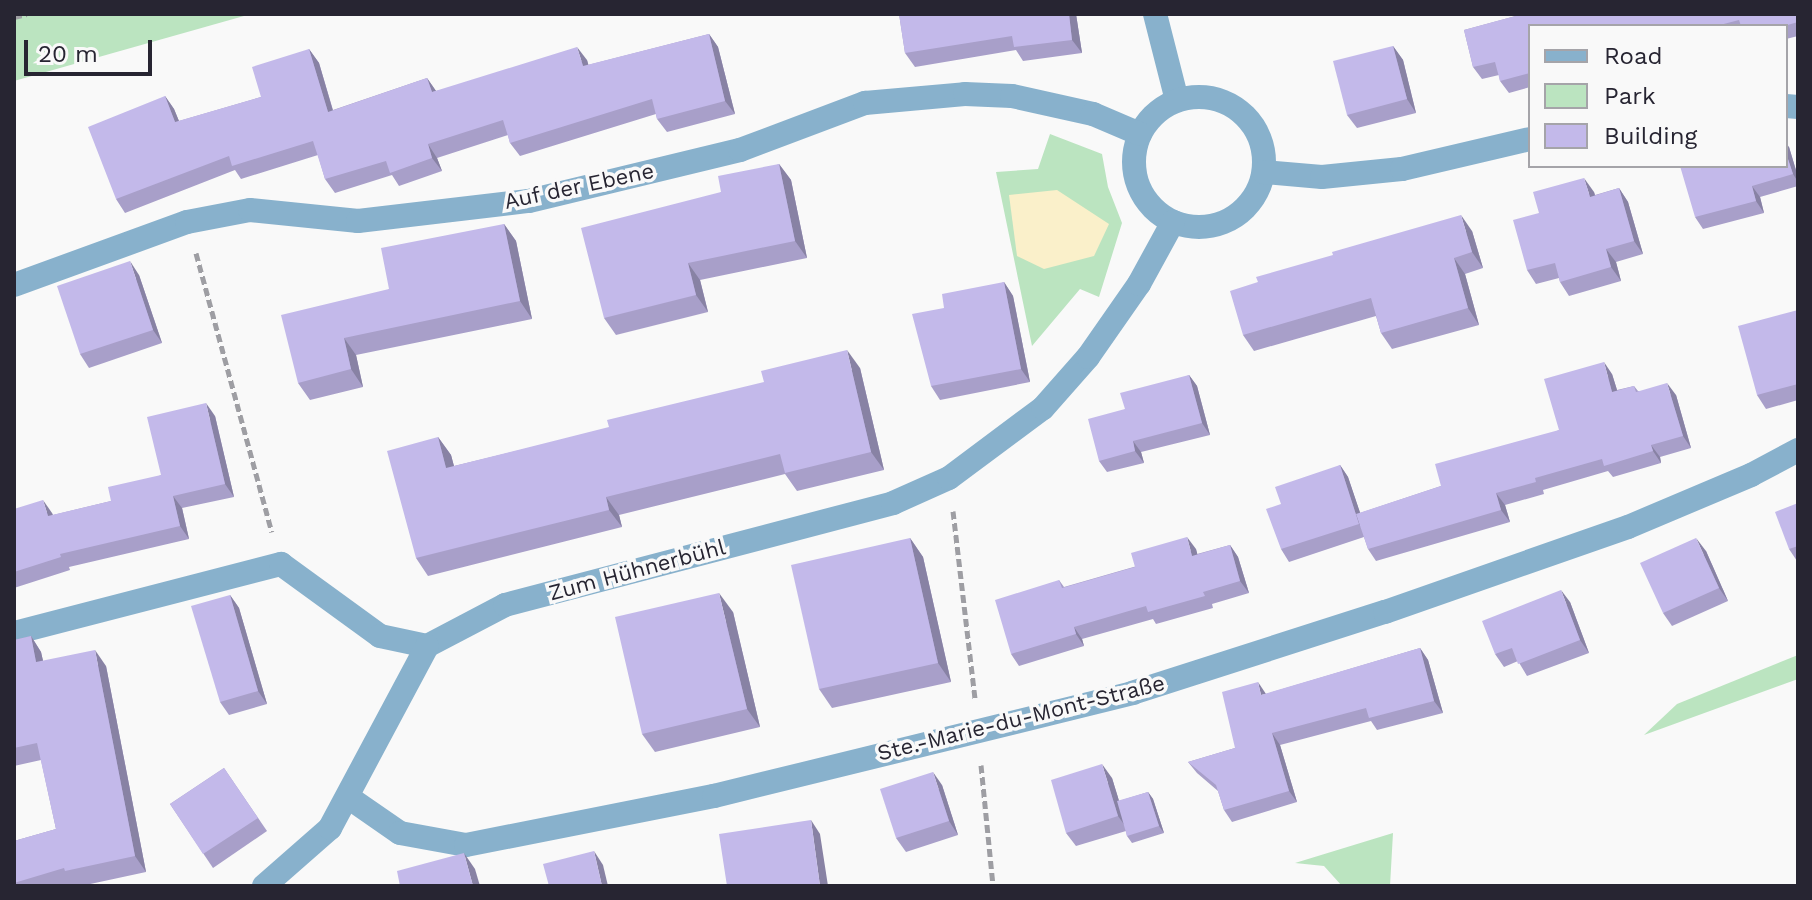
<!DOCTYPE html>
<html>
<head>
<meta charset="utf-8">
<style>
	body { margin:0 }
	#map { position:relative; width:1812px; height:900px; overflow:hidden; background:#f9f9f9; font-family:"Work Sans",sans-serif }
	div>[style] { position:absolute }
	.green>* { inset:0; background:#bbe4c0 }
	.sand>* { inset:0; background:#faf0ca }
	.path>* { height:5px; margin-top:-2.5px; transform-origin:0; background:repeating-linear-gradient(90deg,#9e9ea3 0 8px,transparent 0 12px) }
	.street>* { height:24px; margin:-12px; padding:0 12px; transform-origin:12px; border-radius:12px; background:#88b1cc }
	.street>.ring { margin:-12px; padding:0; box-sizing:content-box; background:none; border:24px solid #88b1cc; border-radius:50% }
	.wall>* { inset:0; background:#a89fc9 }
	.shaded-wall>* { inset:0; background:#8882a4 }
	.building>* { inset:0; background:#c3b9ea }
	span { translate:-50% -50%; white-space:nowrap; text-align:center; line-height:1.15; -webkit-text-stroke:7px #f9f9f9; paint-order:stroke }
	.street-label { font-size:22px; color:#272532 }
	.frame { position:absolute; inset:0; border:16px solid #272532; pointer-events:none }
	.legend { position:absolute; left:1528px; top:24px; width:260px; height:144px; box-sizing:border-box; background:#f9f9f9; border:2px solid #a5a4a9; margin:0; padding:10px 14px; list-style:none; font-size:24px; color:#272532 }
	.legend li { display:flex; align-items:center; gap:16px; height:40px }
	.legend b { width:40px; border:2px solid #a5a4a9 }
	.scale { position:absolute; left:24px; top:40px; width:128px; height:36px; box-sizing:border-box; border:4px solid #272532; border-top:0; padding-left:10px; font-size:24px; line-height:28px; white-space:nowrap; color:#272532; -webkit-text-stroke:6px #f9f9f9; paint-order:stroke }
</style>
</head>
<body>
<div id="map">
	<div class="green">
		<i style="clip-path:polygon(14px 14px,251px 14px,14px 81px)"></i>
		<i style="clip-path:polygon(1050px 134px,1102px 154px,1108px 187px,1122px 223px,1099px 297px,1080px 289px,1032px 346px,996px 172px,1038px 169px)"></i>
		<i style="clip-path:polygon(1798px 655px,1798px 679px,1644px 735px,1677px 704px)"></i>
		<i style="clip-path:polygon(1393px 833px,1390px 886px,1342px 886px,1324px 866px,1295px 863px)"></i>
	</div>
	<div class="sand">
		<i style="clip-path:polygon(1057px 190px,1109px 224px,1094px 256px,1044px 269px,1017px 256px,1009px 195px)"></i>
	</div>
	<div class="path">
		<i style="left:14px;top:17px;width:13px;rotate:-13deg"></i>
		<i style="left:196px;top:253px;width:289px;rotate:74.8deg"></i>
		<i style="left:953px;top:511px;width:189px;rotate:83.3deg"></i>
		<i style="left:981px;top:765px;width:122px;rotate:84.3deg"></i>
	</div>
	<div class="street">
		<i style="left:1155px;top:14px;width:89px;rotate:75.7deg"></i>
		<i class="ring" style="left:1134px;top:97px;width:106px;height:106px"></i>
		<i style="left:1786px;top:106px;width:12px;rotate:5deg"></i>
		<i style="left:1264px;top:172px;width:58px;rotate:4.9deg"></i>
		<i style="left:1322px;top:177px;width:80px;rotate:-5.7deg"></i>
		<i style="left:1402px;top:169px;width:131px;rotate:-13.2deg"></i>
		<i style="left:14px;top:285px;width:184px;rotate:-20deg"></i>
		<i style="left:187px;top:222px;width:64px;rotate:-10.8deg"></i>
		<i style="left:250px;top:210px;width:109px;rotate:5.8deg"></i>
		<i style="left:358px;top:221px;width:172px;rotate:-6.7deg"></i>
		<i style="left:529px;top:201px;width:217px;rotate:-13.6deg"></i>
		<i style="left:740px;top:150px;width:134px;rotate:-20.6deg"></i>
		<i style="left:865px;top:103px;width:100px;rotate:-5.1deg"></i>
		<i style="left:965px;top:94px;width:47px;rotate:2.4deg"></i>
		<i style="left:1012px;top:96px;width:83px;rotate:12.5deg"></i>
		<i style="left:1093px;top:114px;width:51px;rotate:23.1deg"></i>
		<i style="left:14px;top:633px;width:276px;rotate:-14.5deg"></i>
		<i style="left:281px;top:564px;width:122px;rotate:36deg"></i>
		<i style="left:380px;top:636px;width:48px;rotate:12deg"></i>
		<i style="left:427px;top:646px;width:88px;rotate:-27.7deg"></i>
		<i style="left:505px;top:605px;width:401px;rotate:-14.7deg"></i>
		<i style="left:893px;top:503px;width:61px;rotate:-24.1deg"></i>
		<i style="left:949px;top:478px;width:117px;rotate:-36.7deg"></i>
		<i style="left:1043px;top:408px;width:68px;rotate:-48.6deg"></i>
		<i style="left:1088px;top:357px;width:89px;rotate:-55.1deg"></i>
		<i style="left:1139px;top:284px;width:71px;rotate:-61.3deg"></i>
		<i style="left:348px;top:797px;width:63px;rotate:34.7deg"></i>
		<i style="left:400px;top:833px;width:67px;rotate:10.3deg"></i>
		<i style="left:466px;top:845px;width:253px;rotate:-11.2deg"></i>
		<i style="left:714px;top:796px;width:431px;rotate:-13.8deg"></i>
		<i style="left:1132px;top:693px;width:266px;rotate:-17.8deg"></i>
		<i style="left:1385px;top:612px;width:257px;rotate:-19.3deg"></i>
		<i style="left:1628px;top:527px;width:134px;rotate:-22.9deg"></i>
		<i style="left:1751px;top:475px;width:53px;rotate:-28deg"></i>
		<i style="left:264px;top:886px;width:88px;rotate:-41.3deg"></i>
		<i style="left:330px;top:828px;width:206px;rotate:-61.9deg"></i>
	</div>
	<div class="wall">
		<i style="clip-path:polygon(899px 14px,1076px 14px,1082px 53px,1023px 61px,1016px 50px,915px 67px,905px 53px)"></i>
		<i style="clip-path:polygon(1523px 14px,1798px 14px,1798px 36px,1786px 39px,1786px 26px,1530px 26px,1530px 87px,1509px 93px,1500px 81px,1499px 75px,1482px 79px,1473px 67px,1464px 30px)"></i>
		<i style="clip-path:polygon(709px 34px,718px 47px,735px 114px,667px 132px,657px 119px,656px 114px,520px 156px,510px 143px,508px 135px,437px 158px,442px 171px,399px 186px,392px 175px,335px 193px,325px 179px,318px 155px,241px 179px,235px 170px,125px 213px,116px 199px,165px 96px,174px 109px,179px 121px,261px 97px,309px 49px,319px 63px,333px 110px,427px 78px,436px 91px,587px 60px,588px 65px)"></i>
		<i style="clip-path:polygon(1393px 46px,1403px 60px,1416px 113px,1357px 128px,1347px 115px)"></i>
		<i style="clip-path:polygon(1789px 147px,1798px 177px,1798px 186px,1760px 197px,1764px 213px,1703px 229px,1695px 217px)"></i>
		<i style="clip-path:polygon(779px 164px,791px 180px,807px 258px,700px 280px,708px 312px,616px 335px,604px 318px,721px 192px)"></i>
		<i style="clip-path:polygon(1619px 188px,1628px 202px,1643px 254px,1616px 262px,1621px 281px,1569px 296px,1560px 282px,1559px 278px,1536px 284px,1527px 270px,1539px 213px,1594px 192px,1595px 195px)"></i>
		<i style="clip-path:polygon(504px 224px,516px 241px,532px 319px,356px 355px,363px 387px,310px 400px,298px 383px,389px 289px)"></i>
		<i style="clip-path:polygon(1472px 231px,1483px 268px,1465px 274px,1479px 325px,1392px 349px,1381px 333px,1376px 316px,1254px 351px,1243px 335px,1258px 282px)"></i>
		<i style="clip-path:polygon(139px 275px,162px 343px,89px 368px,80px 354px)"></i>
		<i style="clip-path:polygon(1004px 282px,1013px 296px,1030px 382px,940px 400px,931px 386px,944px 308px)"></i>
		<i style="clip-path:polygon(1798px 310px,1798px 400px,1766px 409px,1757px 395px)"></i>
		<i style="clip-path:polygon(860px 368px,884px 470px,797px 491px,785px 474px,619px 515px,622px 527px,428px 576px,416px 558px,438px 437px,451px 455px,454px 466px)"></i>
		<i style="clip-path:polygon(1612px 374px,1617px 390px,1634px 386px,1638px 391px,1676px 395px,1691px 448px,1660px 457px,1661px 463px,1613px 477px,1608px 471px,1543px 490px,1544px 494px,1505px 505px,1510px 522px,1376px 561px,1368px 549px,1364px 537px,1289px 562px,1281px 549px,1281px 504px,1340px 465px,1348px 477px,1360px 513px,1441px 486px,1559px 430px)"></i>
		<i style="clip-path:polygon(1189px 375px,1197px 386px,1210px 435px,1141px 452px,1144px 463px,1107px 472px,1099px 461px,1125px 409px)"></i>
		<i style="clip-path:polygon(215px 416px,234px 497px,182px 508px,189px 539px,69px 567px,70px 570px,14px 588px,14px 509px,52px 513px,53px 515px,111px 501px,161px 475px)"></i>
		<i style="clip-path:polygon(1798px 503px,1798px 560px,1797px 561px,1789px 549px)"></i>
		<i style="clip-path:polygon(910px 538px,923px 557px,951px 682px,832px 708px,819px 689px)"></i>
		<i style="clip-path:polygon(1230px 545px,1238px 557px,1249px 593px,1212px 604px,1213px 608px,1156px 624px,1153px 619px,1082px 639px,1084px 646px,1019px 666px,1011px 654px,1059px 580px,1064px 587px,1196px 549px,1197px 554px)"></i>
		<i style="clip-path:polygon(1706px 551px,1728px 601px,1672px 626px,1663px 613px)"></i>
		<i style="clip-path:polygon(230px 595px,239px 608px,267px 704px,229px 715px,220px 702px)"></i>
		<i style="clip-path:polygon(1570px 602px,1589px 653px,1527px 676px,1518px 661px,1504px 667px,1495px 654px)"></i>
		<i style="clip-path:polygon(733px 612px,760px 727px,655px 752px,642px 734px)"></i>
		<i style="clip-path:polygon(31px 636px,41px 652px,43px 661px,106px 666px,146px 872px,81px 886px,75px 886px,74px 884px,68px 886px,14px 886px,14px 841px,56px 829px,41px 760px,14px 766px,14px 640px)"></i>
		<i style="clip-path:polygon(1420px 648px,1428px 660px,1443px 713px,1377px 730px,1371px 721px,1280px 745px,1297px 802px,1232px 822px,1224px 810px,1218px 791px,1197px 773px,1188px 762px,1235px 748px,1266px 694px)"></i>
		<i style="clip-path:polygon(224px 768px,267px 831px,213px 868px,170px 804px)"></i>
		<i style="clip-path:polygon(1112px 778px,1119px 801px,1148px 792px,1153px 799px,1164px 833px,1132px 843px,1127px 836px,1126px 831px,1076px 846px,1066px 833px)"></i>
		<i style="clip-path:polygon(942px 785px,958px 835px,906px 852px,896px 838px)"></i>
	</div>
	<div class="shaded-wall">
		<i style="clip-path:polygon(1069px 14px,1076px 14px,1082px 53px,1072px 40px)"></i>
		<i style="clip-path:polygon(709px 34px,718px 47px,735px 114px,725px 101px)"></i>
		<i style="clip-path:polygon(1393px 46px,1403px 60px,1416px 113px,1407px 99px)"></i>
		<i style="clip-path:polygon(577px 47px,587px 60px,593px 80px,583px 66px)"></i>
		<i style="clip-path:polygon(309px 49px,319px 63px,337px 125px,328px 112px)"></i>
		<i style="clip-path:polygon(427px 78px,436px 91px,432px 92px)"></i>
		<i style="clip-path:polygon(165px 96px,174px 109px,185px 136px,175px 122px)"></i>
		<i style="clip-path:polygon(1786px 143px,1789px 147px,1798px 177px,1798px 182px,1793px 174px,1786px 153px)"></i>
		<i style="clip-path:polygon(428px 144px,437px 158px,442px 171px,432px 158px)"></i>
		<i style="clip-path:polygon(779px 164px,791px 180px,807px 258px,795px 241px)"></i>
		<i style="clip-path:polygon(1584px 178px,1594px 192px,1599px 210px,1590px 197px)"></i>
		<i style="clip-path:polygon(1752px 186px,1760px 197px,1764px 213px,1756px 201px)"></i>
		<i style="clip-path:polygon(1619px 188px,1628px 202px,1643px 254px,1634px 241px)"></i>
		<i style="clip-path:polygon(1461px 215px,1472px 231px,1483px 268px,1472px 252px)"></i>
		<i style="clip-path:polygon(504px 224px,516px 241px,532px 319px,520px 301px)"></i>
		<i style="clip-path:polygon(1606px 249px,1616px 262px,1621px 281px,1611px 267px)"></i>
		<i style="clip-path:polygon(1454px 258px,1465px 274px,1479px 325px,1468px 308px)"></i>
		<i style="clip-path:polygon(130px 261px,139px 275px,162px 343px,153px 330px)"></i>
		<i style="clip-path:polygon(688px 263px,700px 280px,708px 312px,696px 295px)"></i>
		<i style="clip-path:polygon(1004px 282px,1013px 296px,1030px 382px,1021px 369px)"></i>
		<i style="clip-path:polygon(344px 338px,356px 355px,363px 387px,351px 369px)"></i>
		<i style="clip-path:polygon(847px 350px,860px 368px,884px 470px,871px 452px)"></i>
		<i style="clip-path:polygon(1604px 362px,1612px 374px,1621px 403px,1612px 392px)"></i>
		<i style="clip-path:polygon(1189px 375px,1197px 386px,1210px 435px,1202px 423px)"></i>
		<i style="clip-path:polygon(1667px 383px,1676px 395px,1691px 448px,1683px 436px)"></i>
		<i style="clip-path:polygon(206px 403px,215px 416px,234px 497px,225px 484px)"></i>
		<i style="clip-path:polygon(438px 437px,451px 455px,459px 485px,446px 468px)"></i>
		<i style="clip-path:polygon(1133px 441px,1141px 452px,1144px 463px,1135px 451px)"></i>
		<i style="clip-path:polygon(1651px 445px,1660px 457px,1661px 463px,1653px 451px)"></i>
		<i style="clip-path:polygon(1340px 465px,1348px 477px,1368px 536px,1359px 524px)"></i>
		<i style="clip-path:polygon(1496px 493px,1505px 505px,1510px 522px,1501px 510px)"></i>
		<i style="clip-path:polygon(173px 496px,182px 508px,189px 539px,180px 526px)"></i>
		<i style="clip-path:polygon(606px 497px,619px 515px,622px 527px,609px 510px)"></i>
		<i style="clip-path:polygon(43px 500px,52px 513px,57px 529px,48px 516px)"></i>
		<i style="clip-path:polygon(1187px 537px,1196px 549px,1201px 568px,1192px 556px)"></i>
		<i style="clip-path:polygon(910px 538px,923px 557px,951px 682px,938px 663px)"></i>
		<i style="clip-path:polygon(1696px 538px,1706px 551px,1728px 601px,1719px 588px)"></i>
		<i style="clip-path:polygon(1230px 545px,1238px 557px,1249px 593px,1240px 581px)"></i>
		<i style="clip-path:polygon(1561px 590px,1570px 602px,1589px 653px,1580px 640px)"></i>
		<i style="clip-path:polygon(719px 593px,733px 612px,760px 727px,747px 709px)"></i>
		<i style="clip-path:polygon(230px 595px,239px 608px,267px 704px,258px 691px)"></i>
		<i style="clip-path:polygon(1074px 627px,1082px 639px,1084px 646px,1076px 634px)"></i>
		<i style="clip-path:polygon(31px 636px,41px 652px,47px 678px,36px 662px)"></i>
		<i style="clip-path:polygon(1420px 648px,1428px 660px,1443px 713px,1434px 701px)"></i>
		<i style="clip-path:polygon(95px 650px,106px 666px,146px 872px,135px 856px)"></i>
		<i style="clip-path:polygon(1258px 682px,1266px 694px,1261px 695px)"></i>
		<i style="clip-path:polygon(1272px 733px,1280px 745px,1297px 802px,1289px 791px)"></i>
		<i style="clip-path:polygon(1102px 764px,1112px 778px,1128px 830px,1118px 816px)"></i>
		<i style="clip-path:polygon(933px 772px,942px 785px,958px 835px,949px 821px)"></i>
		<i style="clip-path:polygon(1148px 792px,1153px 799px,1164px 833px,1159px 826px)"></i>
		<i style="clip-path:polygon(811px 820px,820px 834px,828px 886px,820px 886px)"></i>
		<i style="clip-path:polygon(594px 851px,603px 865px,608px 886px,602px 886px)"></i>
		<i style="clip-path:polygon(464px 853px,475px 869px,480px 886px,473px 886px)"></i>
	</div>
	<div class="building">
		<i style="clip-path:polygon(899px 14px,1069px 14px,1072px 40px,1014px 47px,1012px 36px,905px 53px)"></i>
		<i style="clip-path:polygon(1523px 14px,1798px 14px,1798px 22px,1784px 26px,1741px 26px,1739px 20px,1716px 26px,1530px 26px,1530px 73px,1500px 81px,1495px 62px,1473px 67px,1464px 30px)"></i>
		<i style="clip-path:polygon(709px 34px,725px 101px,657px 119px,652px 99px,510px 143px,503px 120px,428px 144px,432px 158px,390px 173px,386px 161px,325px 179px,313px 141px,232px 166px,229px 156px,116px 199px,88px 127px,165px 96px,175px 122px,261px 97px,252px 67px,309px 49px,328px 112px,427px 78px,432px 92px,577px 47px,583px 66px)"></i>
		<i style="clip-path:polygon(1393px 46px,1407px 99px,1347px 115px,1333px 61px)"></i>
		<i style="clip-path:polygon(1786px 153px,1793px 174px,1752px 186px,1756px 201px,1695px 217px,1680px 166px,1786px 166px)"></i>
		<i style="clip-path:polygon(779px 164px,795px 241px,688px 263px,696px 295px,604px 318px,581px 228px,721px 192px,718px 176px)"></i>
		<i style="clip-path:polygon(1584px 178px,1590px 197px,1619px 188px,1634px 241px,1606px 249px,1611px 267px,1560px 282px,1555px 263px,1527px 270px,1513px 220px,1539px 213px,1533px 192px)"></i>
		<i style="clip-path:polygon(1461px 215px,1472px 252px,1454px 258px,1468px 308px,1381px 333px,1371px 298px,1243px 335px,1230px 291px,1258px 282px,1256px 277px,1333px 255px,1332px 252px)"></i>
		<i style="clip-path:polygon(504px 224px,520px 301px,344px 338px,351px 369px,298px 383px,281px 315px,389px 289px,381px 248px)"></i>
		<i style="clip-path:polygon(130px 261px,153px 330px,80px 354px,57px 286px)"></i>
		<i style="clip-path:polygon(1004px 282px,1021px 369px,931px 386px,912px 314px,944px 308px,942px 294px)"></i>
		<i style="clip-path:polygon(1798px 310px,1798px 384px,1757px 395px,1738px 326px)"></i>
		<i style="clip-path:polygon(847px 350px,871px 452px,785px 473px,780px 454px,606px 497px,609px 510px,416px 558px,387px 451px,438px 437px,446px 468px,609px 427px,607px 420px,764px 382px,761px 371px)"></i>
		<i style="clip-path:polygon(1604px 362px,1612px 392px,1634px 386px,1636px 392px,1667px 383px,1683px 436px,1651px 445px,1653px 451px,1604px 466px,1602px 459px,1535px 478px,1536px 482px,1496px 493px,1501px 510px,1368px 549px,1356px 514px,1441px 486px,1435px 464px,1559px 430px,1544px 379px)"></i>
		<i style="clip-path:polygon(1189px 375px,1202px 423px,1133px 441px,1135px 451px,1099px 461px,1088px 419px,1125px 409px,1120px 393px)"></i>
		<i style="clip-path:polygon(206px 403px,225px 484px,173px 496px,180px 526px,60px 554px,61px 557px,14px 572px,14px 509px,43px 500px,48px 516px,111px 501px,108px 487px,161px 475px,147px 417px)"></i>
		<i style="clip-path:polygon(1340px 465px,1359px 524px,1281px 549px,1266px 509px,1281px 504px,1275px 487px)"></i>
		<i style="clip-path:polygon(1798px 503px,1798px 546px,1789px 549px,1775px 512px)"></i>
		<i style="clip-path:polygon(1187px 537px,1192px 556px,1230px 545px,1240px 581px,1203px 592px,1205px 596px,1148px 612px,1146px 606px,1074px 627px,1076px 634px,1011px 654px,995px 600px,1059px 580px,1062px 588px,1135px 567px,1131px 553px)"></i>
		<i style="clip-path:polygon(910px 538px,938px 663px,819px 689px,791px 565px)"></i>
		<i style="clip-path:polygon(1696px 538px,1719px 588px,1663px 613px,1640px 563px)"></i>
		<i style="clip-path:polygon(1561px 590px,1580px 640px,1518px 664px,1512px 648px,1495px 654px,1482px 621px)"></i>
		<i style="clip-path:polygon(719px 593px,747px 709px,642px 734px,615px 617px)"></i>
		<i style="clip-path:polygon(230px 595px,258px 691px,220px 702px,191px 606px)"></i>
		<i style="clip-path:polygon(31px 636px,36px 662px,95px 650px,135px 856px,65px 871px,64px 868px,14px 883px,14px 841px,56px 829px,37px 743px,14px 748px,14px 640px)"></i>
		<i style="clip-path:polygon(1420px 648px,1434px 701px,1369px 718px,1366px 708px,1272px 733px,1289px 791px,1224px 810px,1216px 785px,1188px 762px,1235px 748px,1222px 692px,1258px 682px,1261px 695px)"></i>
		<i style="clip-path:polygon(1102px 764px,1118px 816px,1066px 833px,1051px 780px)"></i>
		<i style="clip-path:polygon(224px 768px,258px 818px,203px 854px,170px 804px)"></i>
		<i style="clip-path:polygon(933px 772px,949px 821px,896px 838px,880px 789px)"></i>
		<i style="clip-path:polygon(1148px 792px,1159px 826px,1127px 836px,1117px 801px)"></i>
		<i style="clip-path:polygon(811px 820px,820px 886px,727px 886px,719px 834px)"></i>
		<i style="clip-path:polygon(594px 851px,602px 886px,549px 886px,543px 864px)"></i>
		<i style="clip-path:polygon(464px 853px,473px 886px,400px 886px,397px 871px)"></i>
	</div>
	<div class="street-label">
		<span style="left:579px;top:186px;rotate:-12deg">Auf der Ebene</span>
		<span style="left:637px;top:570px;rotate:-15deg">Zum Hühnerbühl</span>
		<span style="left:1021px;top:718px;rotate:-14deg">Ste.-Marie-du-Mont-Straße</span>
	</div>
	<div class="frame"></div>
	<ul class="legend">
	<li><b style="height:10px;background:#88b1cc"></b>Road</li>
	<li><b style="height:22px;background:#bbe4c0"></b>Park</li>
	<li><b style="height:22px;background:#c3b9ea"></b>Building</li>
	</ul>
	<div class="scale">20 m</div>
</div>
</body>
</html>
